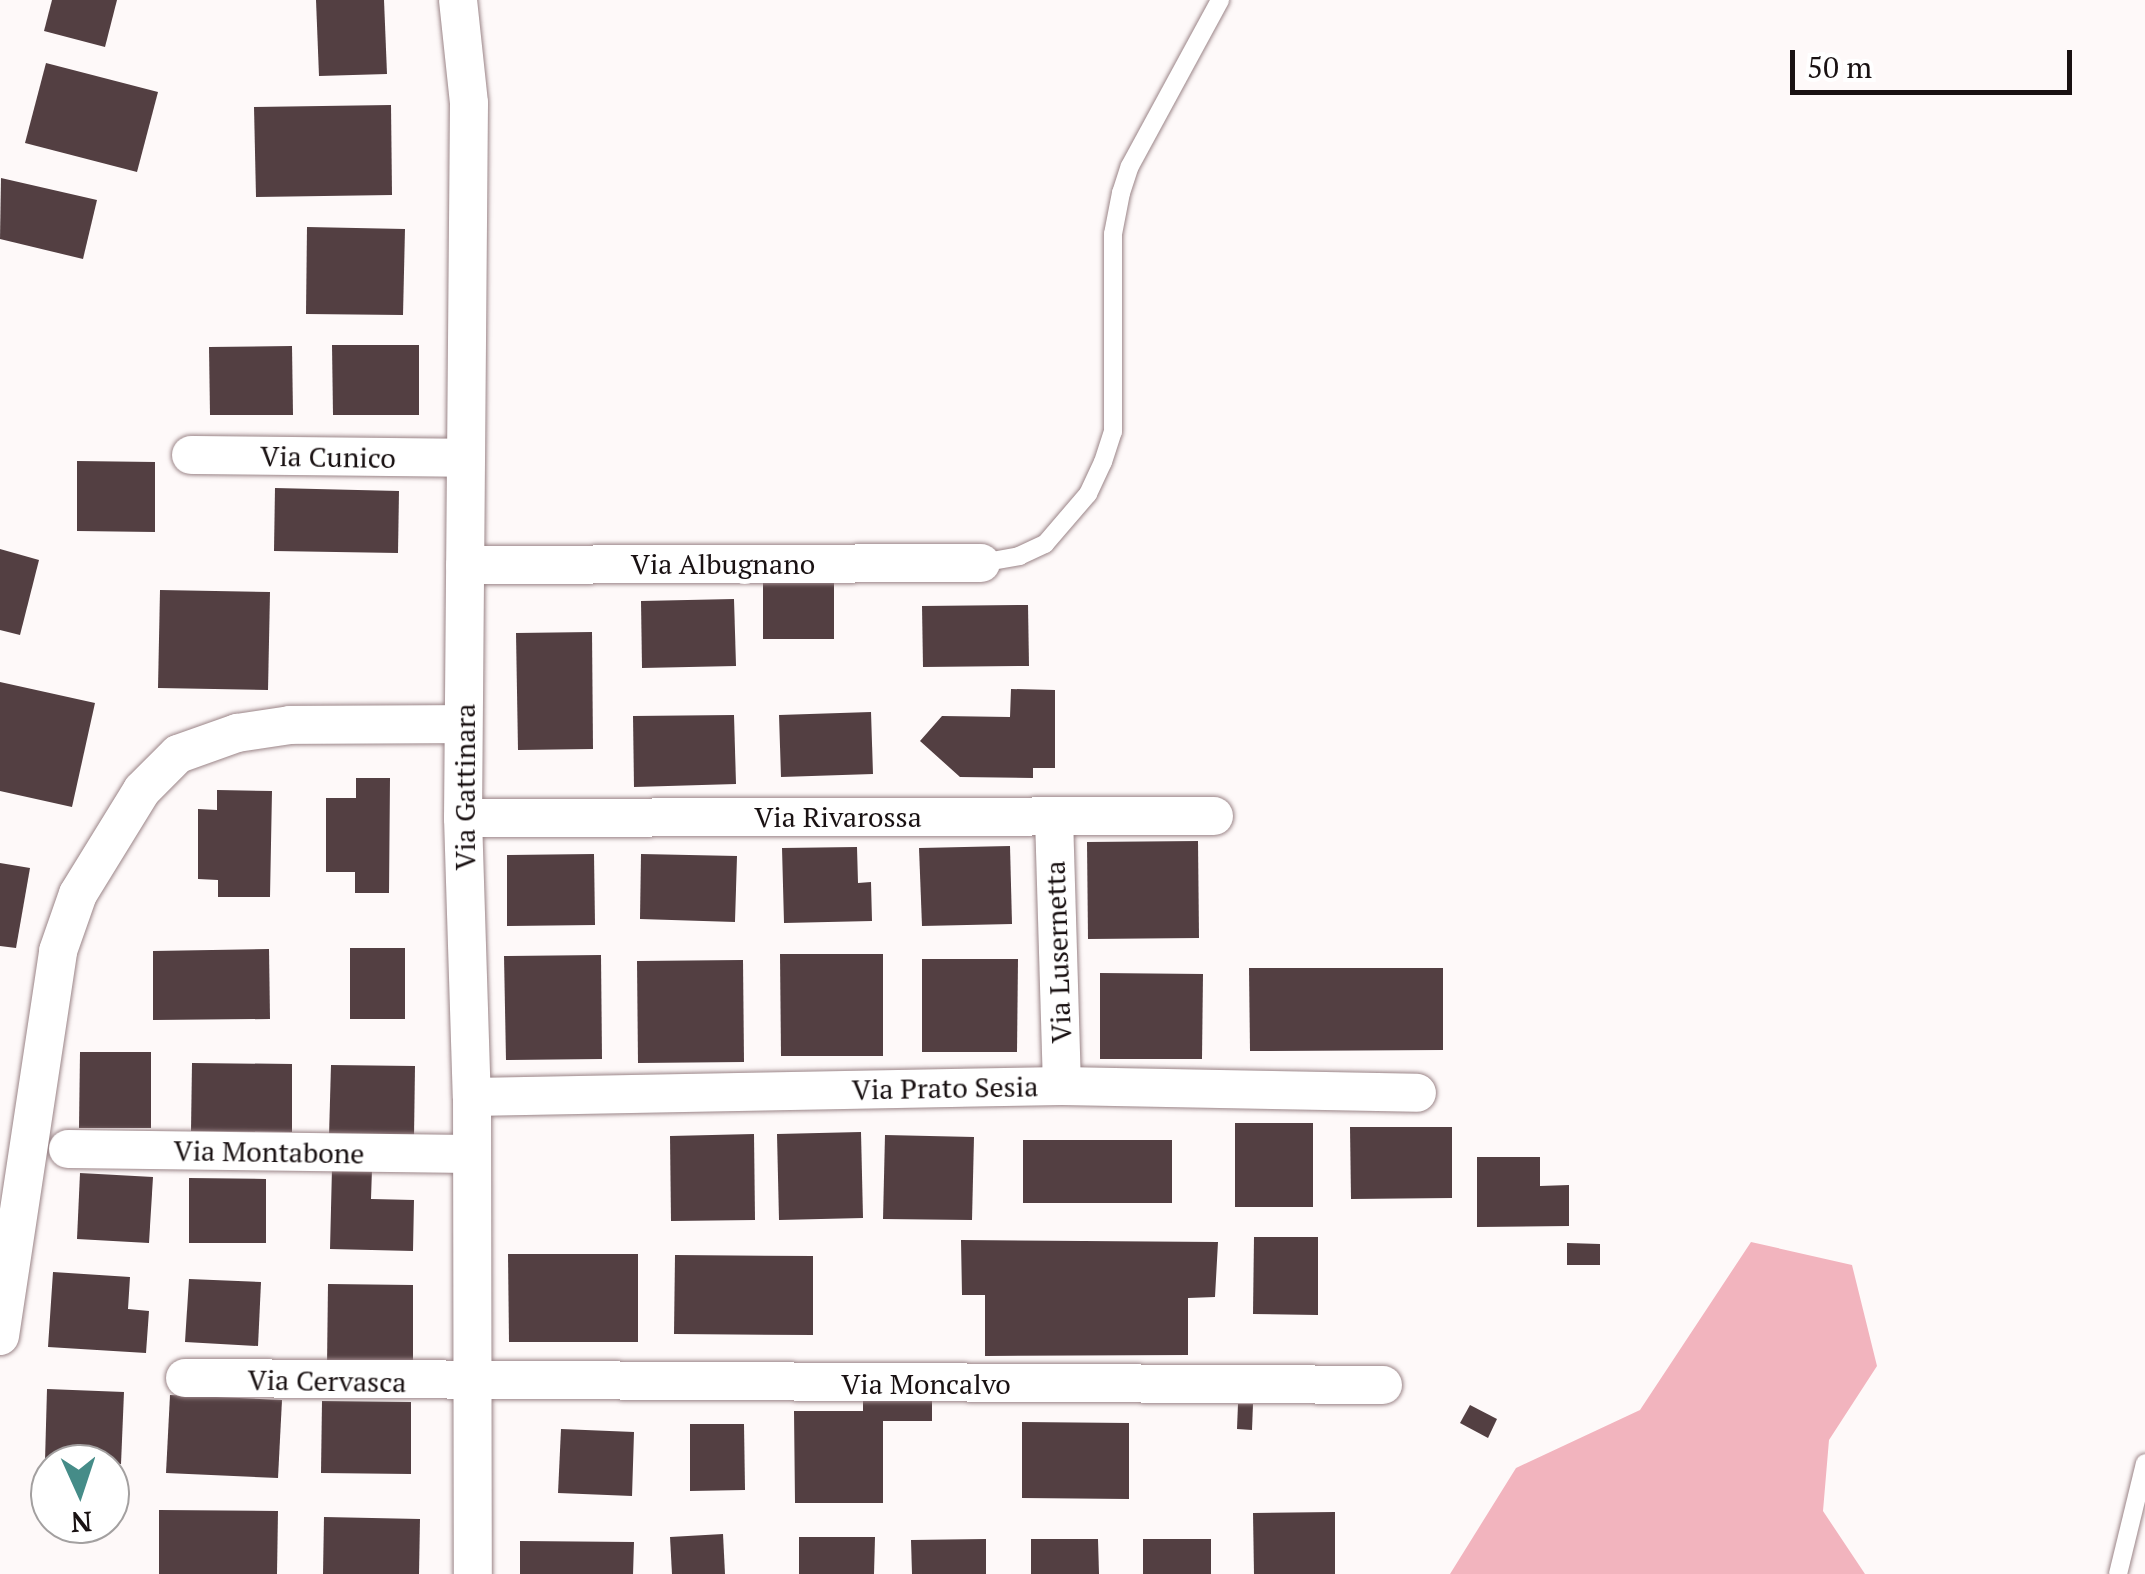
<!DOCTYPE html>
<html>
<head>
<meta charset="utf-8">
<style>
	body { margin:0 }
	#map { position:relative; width:2145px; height:1574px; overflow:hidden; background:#fef9f9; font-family:"PT Serif",serif }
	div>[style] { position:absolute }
	.green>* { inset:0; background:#f2b4be }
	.building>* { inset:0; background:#533f42 }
	.roads { filter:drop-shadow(0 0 2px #9a8487) drop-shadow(0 0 2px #9a8487) }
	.lane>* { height:18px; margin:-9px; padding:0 9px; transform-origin:9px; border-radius:9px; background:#fff }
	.street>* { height:38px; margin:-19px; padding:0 19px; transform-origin:19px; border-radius:19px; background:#fff }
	span { translate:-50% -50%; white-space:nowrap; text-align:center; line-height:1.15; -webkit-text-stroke:10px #fff; paint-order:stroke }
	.street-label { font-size:28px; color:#191112 }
	.north { position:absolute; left:30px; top:1444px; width:100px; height:100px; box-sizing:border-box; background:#fff; border:2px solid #a3a0a0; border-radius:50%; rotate:177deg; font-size:28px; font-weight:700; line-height:40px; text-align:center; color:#191112 }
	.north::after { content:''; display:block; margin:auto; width:35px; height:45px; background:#458c88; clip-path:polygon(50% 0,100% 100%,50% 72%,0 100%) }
	.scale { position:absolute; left:1790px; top:50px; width:282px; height:45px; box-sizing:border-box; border:5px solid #191112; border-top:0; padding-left:12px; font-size:30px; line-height:35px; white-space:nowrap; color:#191112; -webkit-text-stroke:8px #fff; paint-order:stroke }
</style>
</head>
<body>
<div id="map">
	<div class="green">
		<i style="clip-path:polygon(1751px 1242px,1852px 1265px,1877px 1366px,1829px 1440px,1823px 1511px,1865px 1574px,1450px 1574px,1516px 1468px,1640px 1410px)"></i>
	</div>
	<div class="building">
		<i style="clip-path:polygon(52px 0,117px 0,105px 47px,44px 31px)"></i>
		<i style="clip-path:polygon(316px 0,384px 0,387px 74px,319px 76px)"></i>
		<i style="clip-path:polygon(46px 63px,158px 92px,137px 172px,25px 143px)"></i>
		<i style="clip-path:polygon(391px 105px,392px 195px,256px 197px,254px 107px)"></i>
		<i style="clip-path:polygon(1px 178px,97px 200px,83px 259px,0 239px)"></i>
		<i style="clip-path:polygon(307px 227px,405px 229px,403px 315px,306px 314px)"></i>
		<i style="clip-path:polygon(332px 345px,419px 345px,419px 415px,333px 415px)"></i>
		<i style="clip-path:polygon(292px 346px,293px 415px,210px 415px,209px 347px)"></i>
		<i style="clip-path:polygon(77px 461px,155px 462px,155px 532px,77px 531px)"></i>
		<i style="clip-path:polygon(275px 488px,399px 491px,398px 553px,274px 551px)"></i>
		<i style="clip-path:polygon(0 549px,39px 560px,20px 635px,0 630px)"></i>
		<i style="clip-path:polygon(763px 578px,834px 578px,834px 639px,763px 639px)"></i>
		<i style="clip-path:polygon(160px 590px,270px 592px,268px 690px,158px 688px)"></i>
		<i style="clip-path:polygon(734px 599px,736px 666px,642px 668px,641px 601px)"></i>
		<i style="clip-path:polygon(1028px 605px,1029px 666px,923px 667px,922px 606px)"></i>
		<i style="clip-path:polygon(592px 632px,593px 749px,518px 750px,516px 633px)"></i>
		<i style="clip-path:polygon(0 682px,95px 703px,72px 807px,0 791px)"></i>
		<i style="clip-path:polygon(1011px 689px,1055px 690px,1055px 768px,1033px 768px,1033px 778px,960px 777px,920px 741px,942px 716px,1010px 717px)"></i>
		<i style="clip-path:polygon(871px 712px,873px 774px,781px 777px,779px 715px)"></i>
		<i style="clip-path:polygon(734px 715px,736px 784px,634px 787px,633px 716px)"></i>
		<i style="clip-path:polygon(356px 778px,390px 778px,389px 893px,355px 893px,355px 872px,326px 872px,326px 798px,356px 798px)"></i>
		<i style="clip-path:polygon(217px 790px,272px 791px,270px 897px,218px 897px,218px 880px,198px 879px,198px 809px,217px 810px)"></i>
		<i style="clip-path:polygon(1198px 841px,1199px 938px,1088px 939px,1087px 842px)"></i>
		<i style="clip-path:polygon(1010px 846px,1012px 924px,922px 926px,919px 848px)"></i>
		<i style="clip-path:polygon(857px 847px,858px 883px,871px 882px,872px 921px,784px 923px,782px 848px)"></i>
		<i style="clip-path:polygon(594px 854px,595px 925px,507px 926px,507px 855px)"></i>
		<i style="clip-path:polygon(641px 854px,737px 856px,735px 922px,640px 919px)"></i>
		<i style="clip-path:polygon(0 863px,30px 868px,16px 948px,0 946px)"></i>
		<i style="clip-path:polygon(350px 948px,405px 948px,405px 1019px,350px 1019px)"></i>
		<i style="clip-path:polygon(269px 949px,270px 1019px,153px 1020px,153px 951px)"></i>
		<i style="clip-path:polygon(780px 954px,883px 954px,883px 1056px,781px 1056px)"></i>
		<i style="clip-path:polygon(601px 955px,602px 1059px,506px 1060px,504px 956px)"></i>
		<i style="clip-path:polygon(922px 959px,1018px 959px,1017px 1052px,922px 1052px)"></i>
		<i style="clip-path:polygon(743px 960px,744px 1062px,638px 1063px,637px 961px)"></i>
		<i style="clip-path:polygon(1249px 968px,1443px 968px,1443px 1050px,1250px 1051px)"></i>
		<i style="clip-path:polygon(1100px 973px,1203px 974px,1202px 1059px,1100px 1059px)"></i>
		<i style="clip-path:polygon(80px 1052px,151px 1052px,151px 1128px,79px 1128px)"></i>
		<i style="clip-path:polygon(192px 1063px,292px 1064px,292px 1132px,191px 1131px)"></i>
		<i style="clip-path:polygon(331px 1065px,415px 1066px,414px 1137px,329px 1136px)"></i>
		<i style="clip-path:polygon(1235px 1123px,1313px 1123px,1313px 1207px,1235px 1207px)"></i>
		<i style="clip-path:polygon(1350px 1127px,1452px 1127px,1452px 1198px,1351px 1199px)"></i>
		<i style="clip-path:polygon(861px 1132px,863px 1218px,779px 1220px,777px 1134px)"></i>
		<i style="clip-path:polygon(754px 1134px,755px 1220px,671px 1221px,670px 1136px)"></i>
		<i style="clip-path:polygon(885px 1135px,974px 1137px,972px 1220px,883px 1219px)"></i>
		<i style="clip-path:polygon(1023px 1140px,1172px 1140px,1172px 1203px,1023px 1203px)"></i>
		<i style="clip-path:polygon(1477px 1157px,1540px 1157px,1540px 1186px,1569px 1185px,1569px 1226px,1477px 1227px)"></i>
		<i style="clip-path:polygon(332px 1168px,372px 1169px,371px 1199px,414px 1200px,413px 1251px,330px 1249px)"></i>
		<i style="clip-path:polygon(80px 1173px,153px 1177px,149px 1243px,77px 1239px)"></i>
		<i style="clip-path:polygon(189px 1178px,266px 1179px,266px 1243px,189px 1243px)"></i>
		<i style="clip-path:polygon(1254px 1237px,1318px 1237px,1318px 1315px,1253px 1314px)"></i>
		<i style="clip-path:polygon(961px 1240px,1218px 1242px,1215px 1297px,1188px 1298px,1188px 1355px,985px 1356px,985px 1295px,962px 1295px)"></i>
		<i style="clip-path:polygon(1567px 1243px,1600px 1244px,1600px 1265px,1567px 1265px)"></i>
		<i style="clip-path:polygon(508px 1254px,638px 1254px,638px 1342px,509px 1342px)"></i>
		<i style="clip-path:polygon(675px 1255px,813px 1256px,813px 1335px,674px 1334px)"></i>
		<i style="clip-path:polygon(53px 1272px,130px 1277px,128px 1309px,149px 1311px,146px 1353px,48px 1347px)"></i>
		<i style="clip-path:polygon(189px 1279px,261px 1282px,258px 1346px,185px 1342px)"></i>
		<i style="clip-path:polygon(328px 1284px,413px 1285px,413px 1366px,327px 1366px)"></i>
		<i style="clip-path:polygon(47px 1389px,124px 1392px,121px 1464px,45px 1461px)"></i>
		<i style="clip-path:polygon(170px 1395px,282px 1400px,278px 1478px,166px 1473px)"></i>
		<i style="clip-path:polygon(863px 1395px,932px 1395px,932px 1421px,883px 1421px,883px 1503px,795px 1503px,794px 1411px,863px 1411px)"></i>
		<i style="clip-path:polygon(322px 1401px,411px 1402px,411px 1474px,321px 1473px)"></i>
		<i style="clip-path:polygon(1238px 1404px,1253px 1404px,1252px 1430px,1237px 1429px)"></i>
		<i style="clip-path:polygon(1470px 1405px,1497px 1419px,1488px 1438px,1460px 1423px)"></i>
		<i style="clip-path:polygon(1022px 1422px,1129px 1423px,1129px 1499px,1022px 1498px)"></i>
		<i style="clip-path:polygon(690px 1424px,744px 1424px,745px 1490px,690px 1491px)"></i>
		<i style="clip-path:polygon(561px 1429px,634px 1432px,632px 1496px,558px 1493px)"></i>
		<i style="clip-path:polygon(159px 1510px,278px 1511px,277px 1574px,159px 1574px)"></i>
		<i style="clip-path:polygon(1335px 1512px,1335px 1574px,1254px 1574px,1253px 1513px)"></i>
		<i style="clip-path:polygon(324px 1517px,420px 1519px,419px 1574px,323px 1574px)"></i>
		<i style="clip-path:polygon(723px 1534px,725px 1574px,672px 1574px,670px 1537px)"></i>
		<i style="clip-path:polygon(799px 1537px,875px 1537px,874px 1574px,799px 1574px)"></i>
		<i style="clip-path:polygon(986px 1539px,986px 1574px,912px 1574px,911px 1540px)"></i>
		<i style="clip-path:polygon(1031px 1539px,1098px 1539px,1099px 1574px,1031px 1574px)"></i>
		<i style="clip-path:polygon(1143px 1539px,1211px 1539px,1211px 1574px,1143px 1574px)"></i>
		<i style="clip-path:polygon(520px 1541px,634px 1542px,633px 1574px,520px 1574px)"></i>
	</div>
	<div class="roads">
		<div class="lane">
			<i style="left:981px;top:563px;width:39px;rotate:-10deg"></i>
			<i style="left:1019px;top:556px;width:29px;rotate:-25deg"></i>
			<i style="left:1045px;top:544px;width:66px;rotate:-49.3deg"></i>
			<i style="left:1088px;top:494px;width:35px;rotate:-65deg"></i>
			<i style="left:1103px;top:462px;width:32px;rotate:-72deg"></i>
			<i style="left:1113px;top:432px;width:198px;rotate:-90deg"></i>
			<i style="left:1113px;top:234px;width:42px;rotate:-79deg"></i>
			<i style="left:1121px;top:193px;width:28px;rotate:-72deg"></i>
			<i style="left:1130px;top:166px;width:189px;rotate:-61.5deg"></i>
			<i style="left:2118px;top:1574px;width:114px;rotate:-76.3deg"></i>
		</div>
		<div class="street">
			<i style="left:458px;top:0;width:104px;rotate:83.9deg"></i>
			<i style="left:469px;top:103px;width:715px;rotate:90.48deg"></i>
			<i style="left:463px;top:818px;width:279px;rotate:88.2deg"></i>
			<i style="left:472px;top:1097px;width:477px;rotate:89.9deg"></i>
			<i style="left:191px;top:455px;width:275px;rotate:0.6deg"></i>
			<i style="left:465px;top:565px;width:516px;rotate:-0.22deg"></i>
			<i style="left:1054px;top:817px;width:269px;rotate:88.3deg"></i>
			<i style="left:463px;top:818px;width:751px;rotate:-0.15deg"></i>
			<i style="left:472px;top:1097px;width:590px;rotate:-1.07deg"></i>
			<i style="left:1062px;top:1086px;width:355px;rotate:1.1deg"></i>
			<i style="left:68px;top:1149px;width:403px;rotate:0.7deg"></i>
			<i style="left:0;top:1336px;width:389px;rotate:-81.4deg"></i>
			<i style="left:58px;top:951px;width:60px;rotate:-70.7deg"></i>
			<i style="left:78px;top:894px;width:122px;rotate:-58.4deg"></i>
			<i style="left:142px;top:790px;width:51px;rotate:-45deg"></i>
			<i style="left:178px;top:754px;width:63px;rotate:-19.6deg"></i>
			<i style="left:237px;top:733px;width:54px;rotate:-8.6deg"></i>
			<i style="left:290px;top:725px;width:173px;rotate:-0.3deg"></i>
			<i style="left:185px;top:1378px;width:1198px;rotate:0.33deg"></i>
		</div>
	</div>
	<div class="street-label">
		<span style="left:328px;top:457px;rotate:1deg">Via Cunico</span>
		<span style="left:723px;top:564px">Via Albugnano</span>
		<span style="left:465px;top:787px;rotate:-90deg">Via Gattinara</span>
		<span style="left:838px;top:817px">Via Rivarossa</span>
		<span style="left:1058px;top:952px;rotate:-92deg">Via Lusernetta</span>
		<span style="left:945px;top:1088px;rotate:-1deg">Via Prato Sesia</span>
		<span style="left:269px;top:1152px;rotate:1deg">Via Montabone</span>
		<span style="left:327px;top:1381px;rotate:1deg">Via Cervasca</span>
		<span style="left:926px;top:1384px">Via Moncalvo</span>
	</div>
	<div class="north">N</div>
	<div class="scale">50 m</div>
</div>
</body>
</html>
